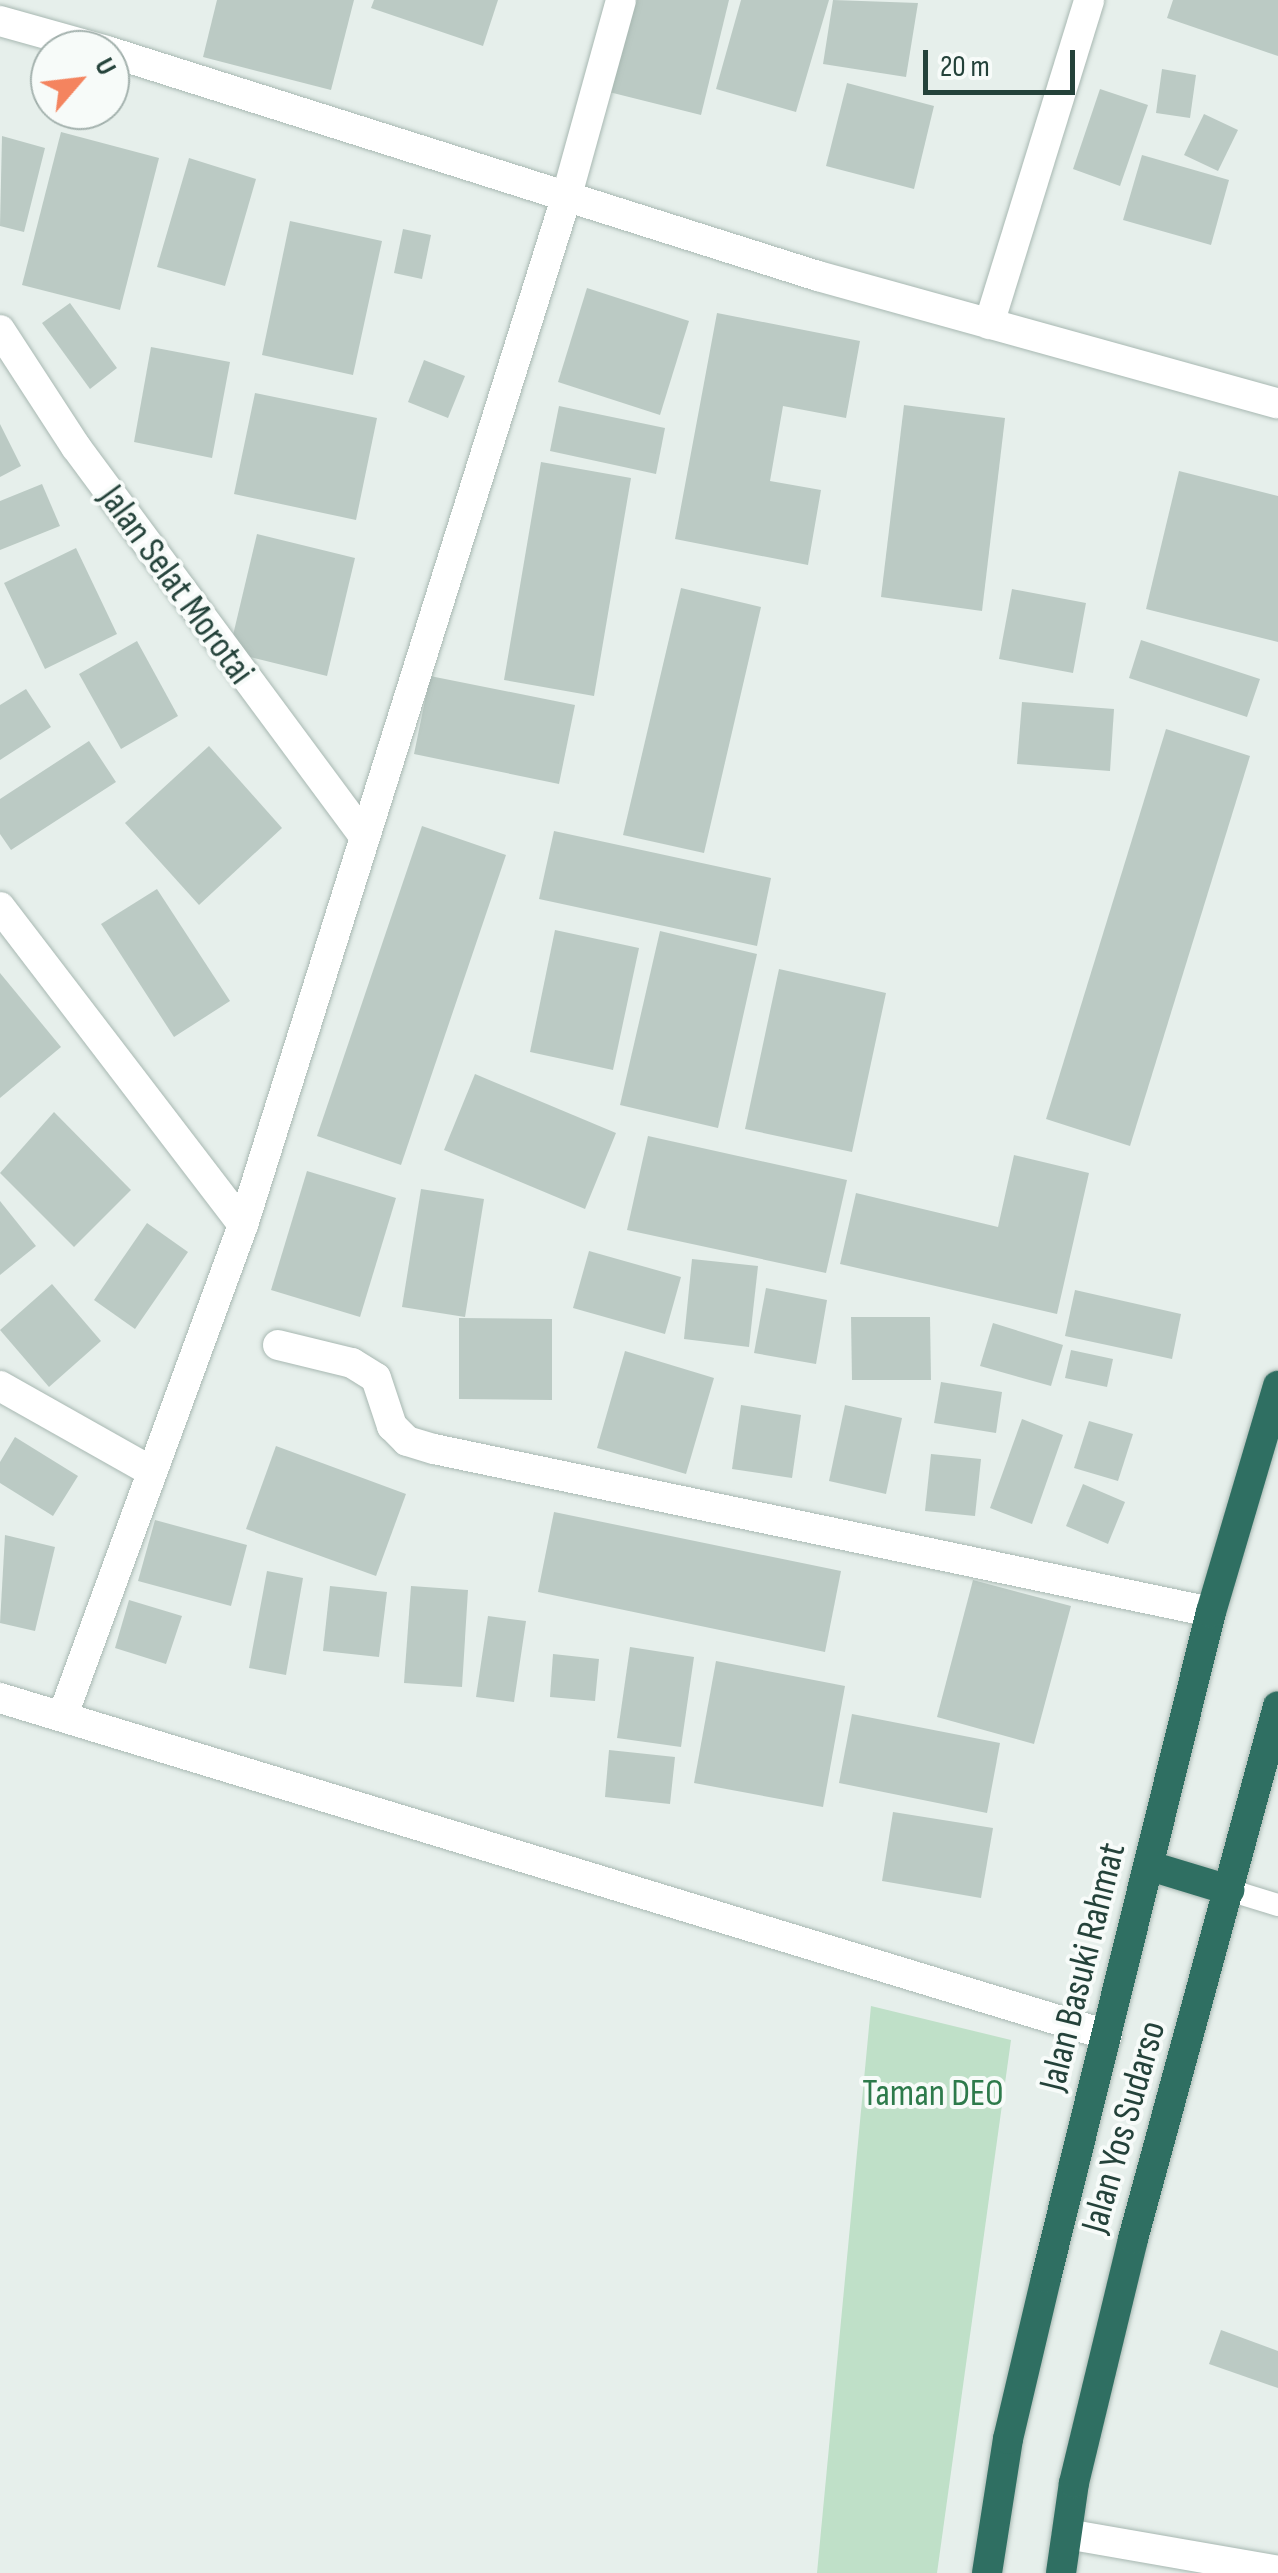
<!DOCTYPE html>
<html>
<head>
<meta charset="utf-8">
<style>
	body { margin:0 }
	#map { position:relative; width:1278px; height:2573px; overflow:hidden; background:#e6efeb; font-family:"Sofia Sans Condensed",sans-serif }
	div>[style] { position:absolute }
	.green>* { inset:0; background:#bfe0c8 }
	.building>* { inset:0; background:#bbcac4 }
	.roads { filter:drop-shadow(0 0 2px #a8b8b2) drop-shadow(0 0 2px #a8b8b2) }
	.lane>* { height:22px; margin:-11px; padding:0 11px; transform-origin:11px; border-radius:11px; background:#fff }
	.street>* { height:30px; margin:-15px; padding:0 15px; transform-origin:15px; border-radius:15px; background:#fff }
	.highway>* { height:30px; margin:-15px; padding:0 15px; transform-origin:15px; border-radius:15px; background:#2f6f62 }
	span { translate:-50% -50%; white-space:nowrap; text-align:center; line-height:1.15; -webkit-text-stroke:8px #f7fbf9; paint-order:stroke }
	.street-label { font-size:38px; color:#24423a }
	.park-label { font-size:38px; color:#2d7a4b }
	.north { position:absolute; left:30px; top:30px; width:100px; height:100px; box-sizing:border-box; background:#f7fbf9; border:2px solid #a3b1ad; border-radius:50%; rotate:62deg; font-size:28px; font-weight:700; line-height:40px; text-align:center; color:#24423a }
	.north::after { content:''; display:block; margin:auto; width:35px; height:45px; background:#f4845f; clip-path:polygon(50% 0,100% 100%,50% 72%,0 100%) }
	.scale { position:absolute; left:923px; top:50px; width:152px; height:45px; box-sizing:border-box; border:5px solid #24423a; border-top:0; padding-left:12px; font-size:30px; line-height:35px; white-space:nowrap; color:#24423a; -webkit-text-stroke:8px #f7fbf9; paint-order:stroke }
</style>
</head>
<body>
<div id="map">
	<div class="green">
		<i style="clip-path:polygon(871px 2006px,1011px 2040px,937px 2573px,817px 2573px)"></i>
	</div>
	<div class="building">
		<i style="clip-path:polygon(217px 0,354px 0,331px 90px,203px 57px)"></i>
		<i style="clip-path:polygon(374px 0,498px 0,483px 46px,371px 8px)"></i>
		<i style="clip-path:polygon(631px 0,729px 0,701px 115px,609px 92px)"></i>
		<i style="clip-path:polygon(741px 0,829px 0,796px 112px,716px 89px)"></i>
		<i style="clip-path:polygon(833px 0,918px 3px,906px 77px,823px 64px)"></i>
		<i style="clip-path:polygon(1173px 0,1278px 0,1278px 56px,1167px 18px)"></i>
		<i style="clip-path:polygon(1162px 69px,1196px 75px,1190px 118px,1156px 113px)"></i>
		<i style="clip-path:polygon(847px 83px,934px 106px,914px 189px,826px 166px)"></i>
		<i style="clip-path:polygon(1100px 89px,1148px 105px,1120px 186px,1073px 169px)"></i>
		<i style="clip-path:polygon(1204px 114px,1238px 130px,1218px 171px,1184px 155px)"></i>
		<i style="clip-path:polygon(61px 132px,159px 158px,120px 310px,22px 285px)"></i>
		<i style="clip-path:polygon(2px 136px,45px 148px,24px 232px,0 226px)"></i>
		<i style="clip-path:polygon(1142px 155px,1229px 180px,1211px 245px,1123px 220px)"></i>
		<i style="clip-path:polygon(189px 158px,256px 179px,225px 286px,157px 267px)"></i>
		<i style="clip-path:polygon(290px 221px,382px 241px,353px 375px,262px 355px)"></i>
		<i style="clip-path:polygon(403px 229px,431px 235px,422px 279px,394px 273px)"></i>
		<i style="clip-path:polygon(587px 288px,689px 321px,660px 415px,558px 382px)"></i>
		<i style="clip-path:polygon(70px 303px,117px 368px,90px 389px,42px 323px)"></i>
		<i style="clip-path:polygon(717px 313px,860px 341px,846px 418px,783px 406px,770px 481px,821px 490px,808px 565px,675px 539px)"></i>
		<i style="clip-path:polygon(151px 347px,230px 362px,212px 458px,134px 442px)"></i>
		<i style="clip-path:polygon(424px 360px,465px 376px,448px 418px,408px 402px)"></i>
		<i style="clip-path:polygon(255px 393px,377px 418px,356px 520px,234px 494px)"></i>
		<i style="clip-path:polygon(904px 405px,1005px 418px,982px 611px,881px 597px)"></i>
		<i style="clip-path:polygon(559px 406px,665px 428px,656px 474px,550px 451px)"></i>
		<i style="clip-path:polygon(0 424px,21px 466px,0 477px)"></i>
		<i style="clip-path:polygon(541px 462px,631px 478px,594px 696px,504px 680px)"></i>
		<i style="clip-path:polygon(1179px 471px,1278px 496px,1278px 642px,1146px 609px)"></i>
		<i style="clip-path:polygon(42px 484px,60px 526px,0 550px,0 501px)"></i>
		<i style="clip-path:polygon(257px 534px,355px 558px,327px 676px,229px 652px)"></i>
		<i style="clip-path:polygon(76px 548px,117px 634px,45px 669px,4px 583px)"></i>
		<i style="clip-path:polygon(681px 588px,761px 607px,704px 853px,623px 835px)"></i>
		<i style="clip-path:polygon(1012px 589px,1086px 603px,1073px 673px,999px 659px)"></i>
		<i style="clip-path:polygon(1141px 640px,1260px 679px,1247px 717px,1129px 678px)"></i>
		<i style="clip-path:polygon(137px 641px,178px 716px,121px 749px,79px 674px)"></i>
		<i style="clip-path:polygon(430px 676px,575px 705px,559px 784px,414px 754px)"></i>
		<i style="clip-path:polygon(26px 689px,51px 727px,0 760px,0 705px)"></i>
		<i style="clip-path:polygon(1022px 702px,1114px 709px,1110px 771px,1017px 764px)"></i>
		<i style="clip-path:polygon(1166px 729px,1250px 756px,1130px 1146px,1046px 1119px)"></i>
		<i style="clip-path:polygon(89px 741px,116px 782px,11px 850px,0 834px,0 799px)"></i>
		<i style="clip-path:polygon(209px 746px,282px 828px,199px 905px,125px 823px)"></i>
		<i style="clip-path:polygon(422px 826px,506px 855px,401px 1165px,317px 1136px)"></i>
		<i style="clip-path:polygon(554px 831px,771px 878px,757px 946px,539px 899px)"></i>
		<i style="clip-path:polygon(157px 889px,230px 1001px,174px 1037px,101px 924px)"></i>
		<i style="clip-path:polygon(555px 930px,639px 948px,613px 1070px,530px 1052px)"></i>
		<i style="clip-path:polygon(660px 931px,757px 954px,718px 1128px,620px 1105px)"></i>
		<i style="clip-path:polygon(779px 969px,886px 993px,852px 1152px,745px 1129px)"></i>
		<i style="clip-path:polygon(0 973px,61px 1047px,0 1098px)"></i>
		<i style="clip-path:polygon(475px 1074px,616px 1133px,585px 1209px,444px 1150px)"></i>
		<i style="clip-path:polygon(54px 1112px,131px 1190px,74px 1247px,0 1173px)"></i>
		<i style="clip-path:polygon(648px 1136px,847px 1180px,826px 1273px,627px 1230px)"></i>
		<i style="clip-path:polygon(1014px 1155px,1089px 1173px,1057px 1314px,840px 1264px,856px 1193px,998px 1227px)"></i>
		<i style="clip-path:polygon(307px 1171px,396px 1198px,360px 1317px,271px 1290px)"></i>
		<i style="clip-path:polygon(421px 1189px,484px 1199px,465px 1317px,402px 1307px)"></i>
		<i style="clip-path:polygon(0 1201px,36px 1246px,0 1275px)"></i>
		<i style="clip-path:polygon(147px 1223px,188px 1252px,135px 1329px,94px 1300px)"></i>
		<i style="clip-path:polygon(589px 1251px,681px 1277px,665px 1334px,573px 1308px)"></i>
		<i style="clip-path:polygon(692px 1259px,758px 1266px,749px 1347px,684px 1339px)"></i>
		<i style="clip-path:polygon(52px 1284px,101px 1341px,49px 1387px,0 1330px)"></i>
		<i style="clip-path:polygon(766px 1288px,827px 1300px,816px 1364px,754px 1353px)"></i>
		<i style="clip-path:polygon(1075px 1290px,1181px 1314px,1172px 1359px,1065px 1336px)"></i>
		<i style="clip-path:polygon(851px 1317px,930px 1317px,931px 1380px,852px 1380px)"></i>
		<i style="clip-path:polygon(459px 1318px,552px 1319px,552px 1400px,459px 1399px)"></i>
		<i style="clip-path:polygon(993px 1323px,1063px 1345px,1051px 1386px,980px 1366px)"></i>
		<i style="clip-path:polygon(1071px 1350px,1113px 1359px,1107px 1387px,1065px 1378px)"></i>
		<i style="clip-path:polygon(625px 1351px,714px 1378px,686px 1474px,597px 1448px)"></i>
		<i style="clip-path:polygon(941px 1382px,1002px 1392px,996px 1433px,934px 1423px)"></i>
		<i style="clip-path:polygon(741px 1405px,801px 1415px,792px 1478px,732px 1469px)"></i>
		<i style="clip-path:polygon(845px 1405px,902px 1418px,886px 1494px,829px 1481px)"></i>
		<i style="clip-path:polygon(1022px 1419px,1063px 1435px,1032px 1524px,990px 1508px)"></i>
		<i style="clip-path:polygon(1089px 1421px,1133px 1434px,1118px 1481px,1074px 1468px)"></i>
		<i style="clip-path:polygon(15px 1437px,78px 1476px,53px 1516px,0 1483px,0 1462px)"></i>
		<i style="clip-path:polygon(276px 1446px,406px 1494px,376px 1576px,246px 1529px)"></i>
		<i style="clip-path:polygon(931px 1454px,981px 1459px,975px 1516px,925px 1511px)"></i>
		<i style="clip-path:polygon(1083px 1484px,1125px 1502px,1108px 1544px,1066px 1526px)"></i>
		<i style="clip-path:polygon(554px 1512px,841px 1571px,825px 1652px,538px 1592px)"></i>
		<i style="clip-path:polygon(155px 1520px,247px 1545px,231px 1606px,138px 1581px)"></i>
		<i style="clip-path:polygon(5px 1535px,55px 1547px,35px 1631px,0 1623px)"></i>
		<i style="clip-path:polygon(267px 1571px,303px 1578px,286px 1675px,249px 1668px)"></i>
		<i style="clip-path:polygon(973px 1580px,1071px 1606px,1034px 1744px,937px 1717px)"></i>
		<i style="clip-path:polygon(330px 1586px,387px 1592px,379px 1657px,323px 1651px)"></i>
		<i style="clip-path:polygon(411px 1586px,468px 1590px,462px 1687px,404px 1683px)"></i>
		<i style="clip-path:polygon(129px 1600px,182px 1616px,166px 1664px,115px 1648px)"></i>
		<i style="clip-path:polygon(488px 1616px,526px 1621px,514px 1702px,476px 1697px)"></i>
		<i style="clip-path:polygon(630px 1647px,694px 1657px,681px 1747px,617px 1738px)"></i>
		<i style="clip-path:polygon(553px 1654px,599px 1659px,595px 1701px,550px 1697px)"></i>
		<i style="clip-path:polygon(716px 1661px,845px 1686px,823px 1807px,694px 1783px)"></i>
		<i style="clip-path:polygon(852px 1714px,1000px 1743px,987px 1813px,839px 1783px)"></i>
		<i style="clip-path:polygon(609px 1750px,675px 1757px,670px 1804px,605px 1797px)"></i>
		<i style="clip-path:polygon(893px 1812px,993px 1828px,981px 1898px,882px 1881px)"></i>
		<i style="clip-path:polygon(1221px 2330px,1278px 2351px,1278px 2388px,1209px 2364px)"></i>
	</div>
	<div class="roads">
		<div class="lane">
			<i style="left:1229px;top:1890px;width:51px;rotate:17deg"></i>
		</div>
		<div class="street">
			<i style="left:0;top:21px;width:108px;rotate:15.6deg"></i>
			<i style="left:110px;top:52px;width:743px;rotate:17.56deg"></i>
			<i style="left:818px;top:276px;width:477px;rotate:15.5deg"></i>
			<i style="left:989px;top:324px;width:339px;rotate:-72.8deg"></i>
			<i style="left:0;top:330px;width:140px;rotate:57deg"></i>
			<i style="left:76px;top:447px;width:480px;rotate:53.5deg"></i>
			<i style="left:0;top:907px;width:400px;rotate:52.6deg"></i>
			<i style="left:278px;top:1345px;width:76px;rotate:13.7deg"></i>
			<i style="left:352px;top:1363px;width:28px;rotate:32deg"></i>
			<i style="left:376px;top:1378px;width:51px;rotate:71.6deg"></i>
			<i style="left:392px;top:1426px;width:21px;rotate:45deg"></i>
			<i style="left:407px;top:1441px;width:28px;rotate:17deg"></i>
			<i style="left:434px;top:1449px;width:794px;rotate:11.85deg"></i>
			<i style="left:0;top:1386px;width:171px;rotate:29.4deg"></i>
			<i style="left:0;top:1698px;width:1157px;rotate:16.93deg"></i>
			<i style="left:63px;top:1715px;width:522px;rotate:-69.83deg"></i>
			<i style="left:243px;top:1225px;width:1080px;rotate:-72.54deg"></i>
			<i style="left:567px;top:195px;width:202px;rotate:-74.5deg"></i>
			<i style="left:1067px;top:2534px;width:214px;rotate:9.9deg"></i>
		</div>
		<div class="highway">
			<i style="left:1150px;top:1866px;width:83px;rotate:16.9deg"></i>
			<i style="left:987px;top:2573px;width:136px;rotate:-81.1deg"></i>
			<i style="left:1008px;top:2439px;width:165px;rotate:-76.7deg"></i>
			<i style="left:1046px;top:2278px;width:686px;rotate:-76.09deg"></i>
			<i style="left:1211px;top:1612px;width:236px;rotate:-73.5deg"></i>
			<i style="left:1061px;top:2573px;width:91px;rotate:-81.8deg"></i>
			<i style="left:1074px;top:2483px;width:251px;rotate:-76.4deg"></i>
			<i style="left:1133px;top:2239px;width:552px;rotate:-74.78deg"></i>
		</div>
	</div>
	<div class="street-label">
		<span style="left:176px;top:585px;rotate:54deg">Jalan Selat Morotai</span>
		<span style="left:1083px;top:1967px;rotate:-76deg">Jalan Basuki Rahmat</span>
		<span style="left:1124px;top:2127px;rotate:-74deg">Jalan Yos Sudarso</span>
	</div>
	<div class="park-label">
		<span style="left:933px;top:2094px">Taman DEO</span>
	</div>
	<div class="north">U</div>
	<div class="scale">20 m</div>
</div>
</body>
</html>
